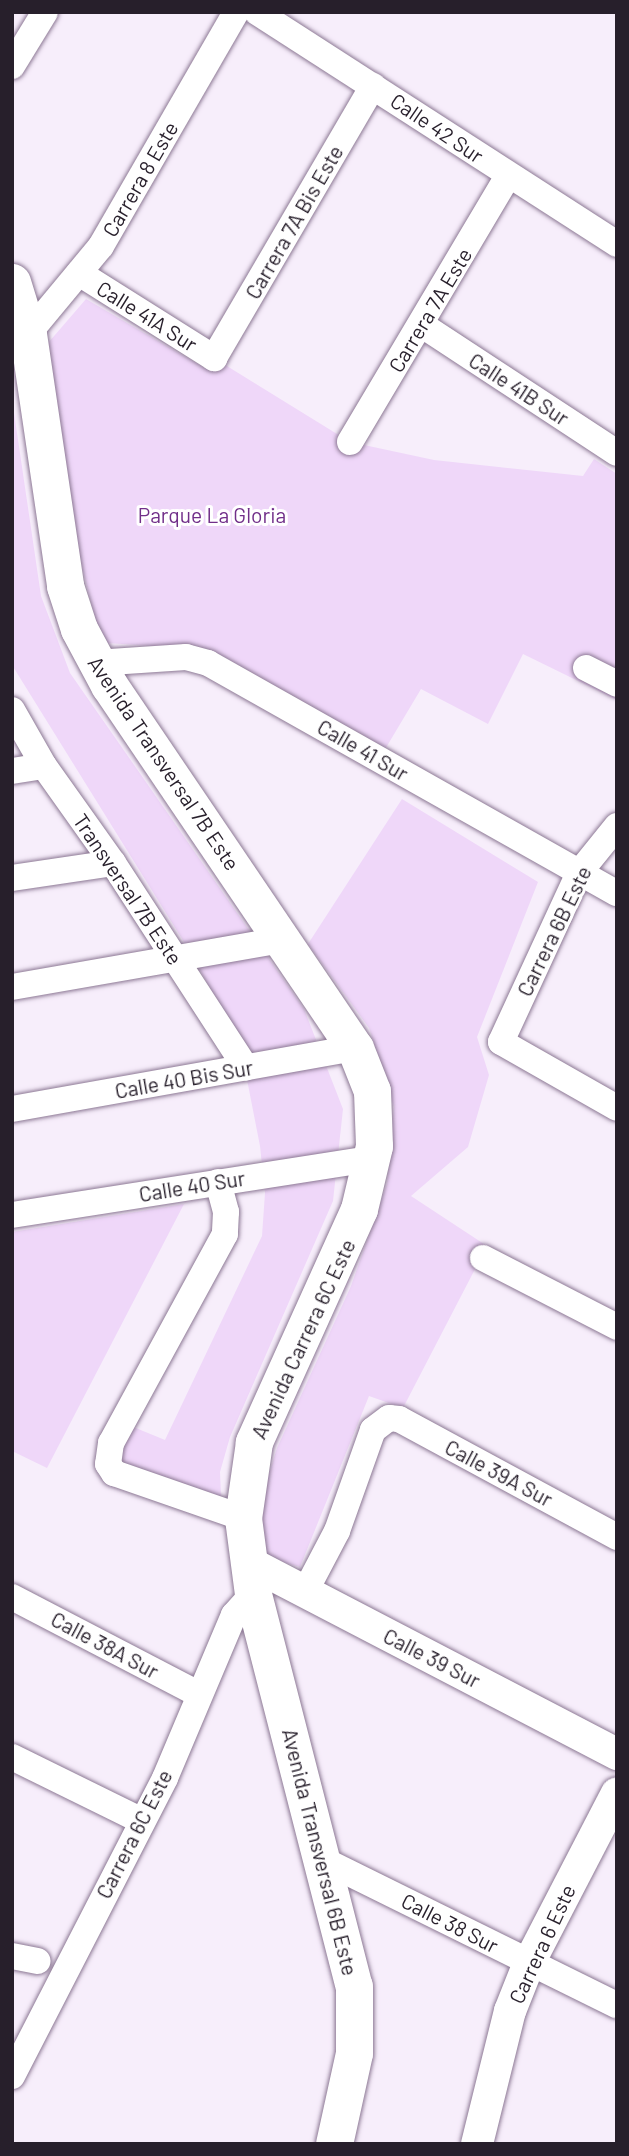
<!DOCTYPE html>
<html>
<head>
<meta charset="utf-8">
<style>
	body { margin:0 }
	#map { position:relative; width:629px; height:2156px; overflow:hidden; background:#f7eefb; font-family:Barlow,sans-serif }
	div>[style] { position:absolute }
	.green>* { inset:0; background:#efd7f9 }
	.roads { filter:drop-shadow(0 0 2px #8c7894) drop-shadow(0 0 2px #8c7894) }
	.minor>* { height:26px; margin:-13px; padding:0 13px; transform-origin:13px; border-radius:13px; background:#fff }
	.tertiary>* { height:32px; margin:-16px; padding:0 16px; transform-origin:16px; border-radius:16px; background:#fff }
	.secondary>* { height:37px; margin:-18.5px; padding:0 18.5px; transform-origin:18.5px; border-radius:18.5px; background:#fff }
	span { translate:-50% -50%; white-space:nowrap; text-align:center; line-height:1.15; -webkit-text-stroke:6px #fff; paint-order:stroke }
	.street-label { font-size:21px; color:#271f2b }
	.park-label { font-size:21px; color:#712f89 }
	.frame { position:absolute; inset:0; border:14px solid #271f2b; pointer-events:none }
</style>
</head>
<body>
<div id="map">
	<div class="green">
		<i style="clip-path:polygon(86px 299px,206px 369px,214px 358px,350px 442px,434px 460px,583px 476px,594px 459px,617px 474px,617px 700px,523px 654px,488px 724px,421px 689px,384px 751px,197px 649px,107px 643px,96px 623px,77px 546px,42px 350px)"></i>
		<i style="clip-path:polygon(12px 399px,41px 596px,70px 673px,304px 1009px,343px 1109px,333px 1201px,230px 1437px,220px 1472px,221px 1497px,109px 1460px,126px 1424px,165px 1440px,262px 1236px,265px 1193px,260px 1146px,240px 1044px,192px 955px,12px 665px)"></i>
		<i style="clip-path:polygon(402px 799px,538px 882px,477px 1037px,489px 1075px,468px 1147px,411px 1196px,487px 1246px,403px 1408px,369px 1396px,300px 1567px,262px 1556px,258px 1525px,264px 1490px,277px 1448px,351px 1286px,387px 1184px,394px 1107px,369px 1028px,308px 944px)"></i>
		<i style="clip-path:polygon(184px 1204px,47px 1468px,12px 1451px,12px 1232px)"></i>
	</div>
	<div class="roads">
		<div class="minor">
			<i style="left:257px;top:12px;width:428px;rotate:32.8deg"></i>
			<i style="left:12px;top:66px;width:63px;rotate:-58.6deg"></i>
			<i style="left:79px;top:273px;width:160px;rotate:32.2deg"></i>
			<i style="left:214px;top:358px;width:315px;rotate:-59.7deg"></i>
			<i style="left:422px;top:325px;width:233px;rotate:33.3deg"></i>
			<i style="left:28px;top:334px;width:114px;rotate:-50.3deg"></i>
			<i style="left:101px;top:246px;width:270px;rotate:-60deg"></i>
			<i style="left:350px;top:442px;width:309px;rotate:-59.3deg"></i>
			<i style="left:95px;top:663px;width:91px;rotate:-3.8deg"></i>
			<i style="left:186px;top:657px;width:23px;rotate:15deg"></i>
			<i style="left:208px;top:663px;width:469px;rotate:29.4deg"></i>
			<i style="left:586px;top:668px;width:35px;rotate:27deg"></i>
			<i style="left:12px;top:710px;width:64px;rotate:60.3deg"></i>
			<i style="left:44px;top:766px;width:119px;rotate:54.6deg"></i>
			<i style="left:113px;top:863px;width:244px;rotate:57deg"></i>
			<i style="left:12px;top:771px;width:32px;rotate:-9deg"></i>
			<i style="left:617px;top:826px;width:60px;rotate:129deg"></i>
			<i style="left:579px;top:873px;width:186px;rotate:114.8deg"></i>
			<i style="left:501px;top:1042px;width:133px;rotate:29.6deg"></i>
			<i style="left:12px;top:878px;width:102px;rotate:-8.4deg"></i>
			<i style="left:12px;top:987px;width:274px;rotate:-9.9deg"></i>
			<i style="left:12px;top:1109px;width:348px;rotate:-10.1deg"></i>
			<i style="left:218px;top:1182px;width:31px;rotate:75deg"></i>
			<i style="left:226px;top:1212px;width:22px;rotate:93deg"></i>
			<i style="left:225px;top:1234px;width:238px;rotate:118.6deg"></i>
			<i style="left:111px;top:1443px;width:21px;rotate:98deg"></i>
			<i style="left:108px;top:1464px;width:11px;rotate:56deg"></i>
			<i style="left:114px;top:1473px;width:137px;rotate:19.2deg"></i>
			<i style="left:12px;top:1215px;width:363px;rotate:-8.9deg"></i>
			<i style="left:483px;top:1258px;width:151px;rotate:27.2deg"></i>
			<i style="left:305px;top:1592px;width:69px;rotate:-62.3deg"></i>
			<i style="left:337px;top:1531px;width:107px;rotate:-70.4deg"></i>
			<i style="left:373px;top:1430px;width:20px;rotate:-37deg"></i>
			<i style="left:389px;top:1418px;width:10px;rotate:6deg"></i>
			<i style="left:399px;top:1419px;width:248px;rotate:28.4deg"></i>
			<i style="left:12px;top:1597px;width:210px;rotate:27.5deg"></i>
			<i style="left:12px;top:1757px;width:145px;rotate:26.2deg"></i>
			<i style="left:321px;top:1859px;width:330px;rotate:26.3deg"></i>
			<i style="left:12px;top:1956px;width:26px;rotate:11deg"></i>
			<i style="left:12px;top:2076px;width:335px;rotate:-62.8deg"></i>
			<i style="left:165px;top:1778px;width:177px;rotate:-67.1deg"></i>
			<i style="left:234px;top:1615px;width:28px;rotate:-48deg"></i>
		</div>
		<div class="tertiary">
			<i style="left:248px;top:1562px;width:416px;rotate:27.5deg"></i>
			<i style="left:477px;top:2144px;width:137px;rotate:-76.1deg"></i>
			<i style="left:510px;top:2011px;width:52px;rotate:-68.4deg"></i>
			<i style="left:529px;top:1963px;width:191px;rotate:-62.6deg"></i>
		</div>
		<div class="secondary">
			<i style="left:12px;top:282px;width:54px;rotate:72.9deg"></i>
			<i style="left:28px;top:334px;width:255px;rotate:81.6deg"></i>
			<i style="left:65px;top:586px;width:45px;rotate:72deg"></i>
			<i style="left:79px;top:629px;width:64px;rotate:61.8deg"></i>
			<i style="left:109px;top:685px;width:439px;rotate:55.9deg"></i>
			<i style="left:355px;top:1048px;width:46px;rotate:68.4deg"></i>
			<i style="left:372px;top:1091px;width:55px;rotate:87.9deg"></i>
			<i style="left:374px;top:1146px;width:65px;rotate:103.4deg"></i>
			<i style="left:359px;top:1209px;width:256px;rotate:114.3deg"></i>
			<i style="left:254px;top:1442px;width:77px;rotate:98.2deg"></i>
			<i style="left:243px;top:1518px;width:77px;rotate:82.5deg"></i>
			<i style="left:253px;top:1594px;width:405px;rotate:75.6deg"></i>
			<i style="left:354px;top:1986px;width:67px;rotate:90deg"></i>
			<i style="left:354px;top:2053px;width:93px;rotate:102.4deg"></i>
		</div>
	</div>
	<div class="street-label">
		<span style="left:437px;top:128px;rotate:34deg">Calle 42 Sur</span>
		<span style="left:140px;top:179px;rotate:-60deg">Carrera 8 Este</span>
		<span style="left:294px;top:222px;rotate:-60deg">Carrera 7A Bis Este</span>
		<span style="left:430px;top:310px;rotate:-59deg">Carrera 7A Este</span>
		<span style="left:147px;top:316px;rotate:32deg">Calle 41A Sur</span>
		<span style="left:519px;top:389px;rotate:33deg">Calle 41B Sur</span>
		<span style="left:363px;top:750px;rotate:30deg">Calle 41 Sur</span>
		<span style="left:164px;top:763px;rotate:56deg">Avenida Transversal 7B Este</span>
		<span style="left:128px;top:889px;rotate:56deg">Transversal 7B Este</span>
		<span style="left:554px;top:931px;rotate:-64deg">Carrera 6B Este</span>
		<span style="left:184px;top:1079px;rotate:-10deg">Calle 40 Bis Sur</span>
		<span style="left:192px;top:1186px;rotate:-9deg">Calle 40 Sur</span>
		<span style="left:303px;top:1339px;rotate:-65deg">Avenida Carrera 6C Este</span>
		<span style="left:499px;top:1473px;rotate:28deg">Calle 39A Sur</span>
		<span style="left:105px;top:1645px;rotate:28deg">Calle 38A Sur</span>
		<span style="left:432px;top:1658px;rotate:27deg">Calle 39 Sur</span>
		<span style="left:134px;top:1834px;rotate:-63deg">Carrera 6C Este</span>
		<span style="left:320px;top:1852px;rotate:76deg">Avenida Transversal 6B Este</span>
		<span style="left:450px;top:1923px;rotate:27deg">Calle 38 Sur</span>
		<span style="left:542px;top:1944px;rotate:-65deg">Carrera 6 Este</span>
	</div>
	<div class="park-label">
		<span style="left:212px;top:515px">Parque La Gloria</span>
	</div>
	<div class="frame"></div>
</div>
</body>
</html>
